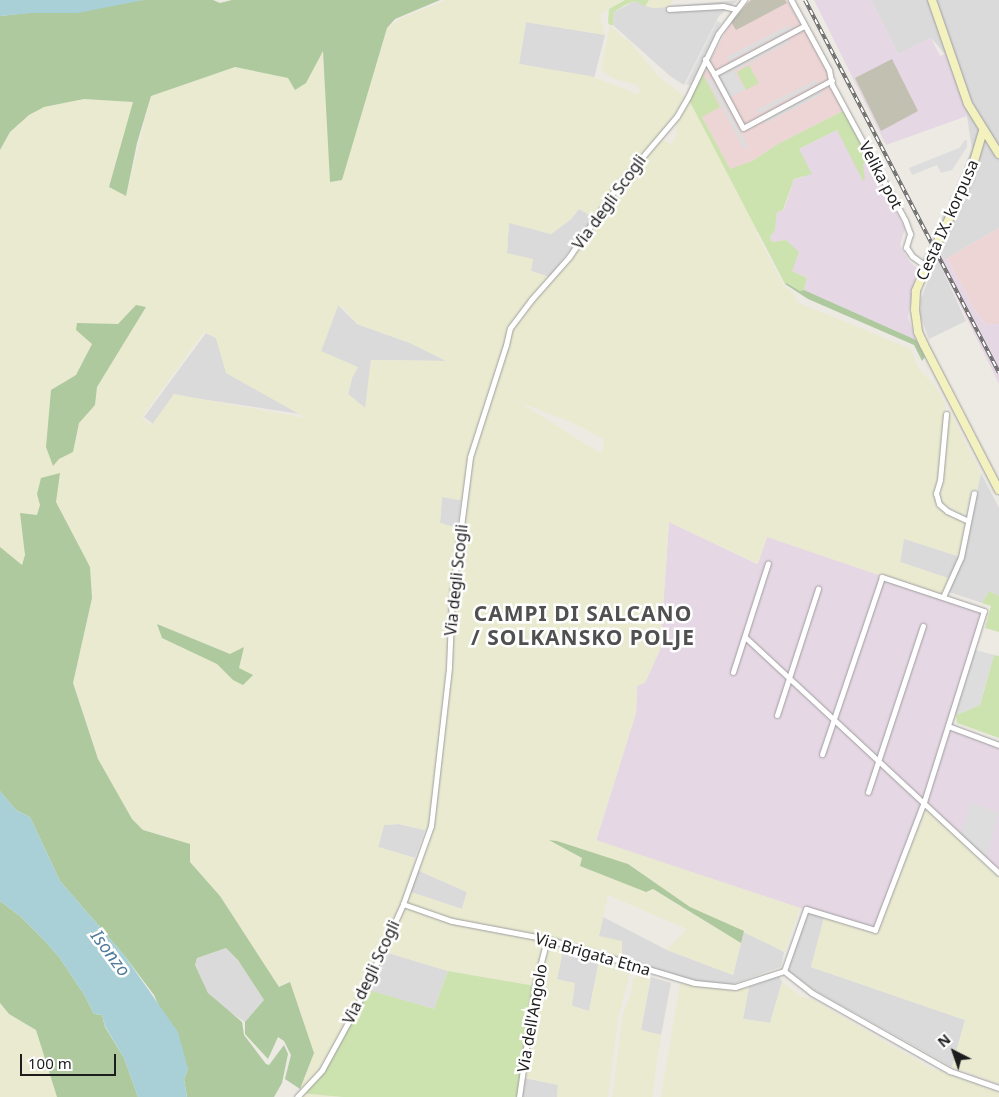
<!DOCTYPE html>
<html>
<head>
<meta charset="utf-8">
<style>
	body { margin:0 }
	#map { position:relative; width:999px; height:1097px; overflow:hidden; background:#edeae4; font-family:"Noto Sans",sans-serif }
	div>[style] { position:absolute }
	.residential>* { inset:0; background:#dbdada }
	.commercial>* { inset:0; background:#edd5d6 }
	.industrial>* { inset:0; background:#e6d7e4 }
	.construction>* { inset:0; background:#c1c0b1 }
	.farmland>* { inset:0; background:#eaead1 }
	.grass>* { inset:0; background:#cce3af }
	.forest>* { inset:0; background:#adc99d }
	.parking>* { inset:0; background:#ddd }
	.water>* { inset:0; background:#a9d0d7 }
	.roads { filter:drop-shadow(0 0 1px #9e9e9e) drop-shadow(0 0 1px #9e9e9e) }
	.street>* { height:5px; margin:-2.5px; padding:0 2.5px; transform-origin:2.5px; border-radius:2.5px; background:#fff }
	.secondary>* { height:8px; margin:-4px; padding:0 4px; transform-origin:4px; border-radius:4px; background:#f3f1bd }
	.rail>* { height:4px; margin-top:-2px; transform-origin:0; background:repeating-linear-gradient(90deg,#fff 0 5.5px,#6b6b6b 0 11px); box-sizing:border-box; border-block:1px solid #6b6b6b }
	span { translate:-50% -50%; white-space:nowrap; text-align:center; line-height:1.15; -webkit-text-stroke:5px #fff; paint-order:stroke }
	.street-label { font-size:16px; color:#1d1d1d }
	.water-label { font-size:18px; color:#517b9c; font-style:italic }
	.district-label { font-size:21px; color:#505050; font-weight:700; letter-spacing:1px }
	.north { position:absolute; left:929px; top:1027px; width:50px; height:50px; -webkit-text-stroke:4px #fff; paint-order:stroke; rotate:319deg; font-size:14px; font-weight:700; line-height:20px; text-align:center; color:#1d1d1d }
	.north::after { content:''; display:block; margin:auto; width:18px; height:22px; background:#1d1d1d; clip-path:polygon(50% 0,100% 100%,50% 72%,0 100%) }
	.scale { position:absolute; left:20px; top:1054px; width:96px; height:22px; box-sizing:border-box; border:2px solid #1d1d1d; border-top:0; padding-left:6px; font-size:15px; line-height:18px; white-space:nowrap; color:#1d1d1d; -webkit-text-stroke:4px #fff; paint-order:stroke }
</style>
</head>
<body>
<div id="map">
	<div class="residential">
		<i style="clip-path:polygon(738px 0,719px 16px,684px 85px,670px 76px,613px 25px,614px 12px,635px 1px,653px 8px)"></i>
		<i style="clip-path:polygon(871px 0,999px 0,999px 228px,947px 258px,944px 258px,941px 254px,935px 234px,972px 149px,967px 116px,945px 54px,931px 38px,898px 54px)"></i>
		<i style="clip-path:polygon(526px 22px,605px 35px,594px 78px,519px 64px)"></i>
		<i style="clip-path:polygon(579px 209px,593px 217px,574px 245px,549px 277px,531px 271px,507px 253px,509px 222px,551px 234px,570px 220px)"></i>
		<i style="clip-path:polygon(937px 258px,966px 321px,929px 339px,920px 315px,921px 299px)"></i>
		<i style="clip-path:polygon(338px 305px,357px 324px,410px 343px,447px 361px,371px 360px,366px 409px,348px 394px,352px 378px,321px 351px)"></i>
		<i style="clip-path:polygon(206px 333px,216px 338px,227px 373px,300px 414px,174px 395px,153px 424px,144px 417px)"></i>
		<i style="clip-path:polygon(981px 473px,999px 508px,999px 596px,989px 591px,982px 603px,949px 592px,953px 580px,900px 562px,904px 538px,963px 558px)"></i>
		<i style="clip-path:polygon(442px 497px,461px 500px,457px 528px,440px 523px)"></i>
		<i style="clip-path:polygon(399px 824px,425px 830px,415px 858px,378px 847px,384px 825px)"></i>
		<i style="clip-path:polygon(417px 870px,467px 892px,462px 909px,410px 892px)"></i>
		<i style="clip-path:polygon(808px 913px,824px 918px,811px 967px,965px 1020px,952px 1067px,814px 990px,788px 971px)"></i>
		<i style="clip-path:polygon(603px 917px,667px 950px,733px 975px,744px 931px,784px 952px,781px 967px,732px 984px,696px 981px,622px 959px,599px 936px)"></i>
		<i style="clip-path:polygon(226px 948px,238px 960px,264px 1000px,245px 1022px,221px 1006px,208px 993px,195px 965px,197px 958px)"></i>
		<i style="clip-path:polygon(563px 950px,599px 961px,589px 1011px,572px 1006px,557px 979px)"></i>
		<i style="clip-path:polygon(385px 952px,448px 971px,434px 1009px,369px 991px)"></i>
		<i style="clip-path:polygon(779px 976px,782px 982px,770px 1023px,743px 1019px,749px 987px)"></i>
		<i style="clip-path:polygon(651px 977px,671px 983px,661px 1035px,641px 1030px)"></i>
		<i style="clip-path:polygon(525px 1078px,558px 1085px,557px 1097px,522px 1097px)"></i>
	</div>
	<div class="commercial">
		<i style="clip-path:polygon(750px 0,787px 0,827px 70px,830px 87px,843px 111px,778px 144px,752px 161px,730px 170px,691px 96px,731px 22px)"></i>
		<i style="clip-path:polygon(999px 228px,999px 324px,986px 325px,974px 309px,947px 258px)"></i>
	</div>
	<div class="industrial">
		<i style="clip-path:polygon(814px 0,871px 0,898px 54px,931px 38px,940px 56px,945px 54px,967px 116px,886px 145px)"></i>
		<i style="clip-path:polygon(837px 130px,863px 165px,866px 163px,877px 174px,905px 229px,900px 245px,909px 261px,917px 268px,908px 317px,916px 340px,804px 290px,807px 278px,792px 271px,792px 246px,786px 240px,772px 242px,770px 237px,775px 230px,777px 212px,784px 210px,794px 179px,804px 177px,799px 149px)"></i>
		<i style="clip-path:polygon(941px 254px,944px 258px,947px 258px,974px 309px,986px 325px,999px 324px,999px 384px,937px 258px)"></i>
		<i style="clip-path:polygon(669px 522px,757px 564px,767px 536px,984px 611px,948px 726px,999px 745px,999px 873px,924px 803px,875px 930px,803px 909px,596px 841px,636px 713px,637px 686px,660px 650px)"></i>
	</div>
	<div class="construction">
		<i style="clip-path:polygon(751px 0,785px 0,787px 3px,736px 30px,731px 22px)"></i>
		<i style="clip-path:polygon(892px 59px,918px 111px,881px 131px,855px 78px)"></i>
	</div>
	<div class="farmland">
		<i style="clip-path:polygon(evenodd,446px 0,624px 0,600px 14px,605px 35px,526px 22px,519px 64px,590px 76px,637px 94px,641px 91px,637px 85px,612px 78px,601px 69px,610px 25px,625px 40px,627px 38px,658px 76px,685px 97px,659px 137px,671px 145px,677px 135px,676px 123px,690px 98px,761px 233px,756px 233px,784px 285px,795px 295px,797px 302px,911px 349px,918px 368px,936px 387px,945px 404px,946px 414px,936px 493px,939px 504px,968px 521px,961px 557px,904px 539px,900px 562px,951px 579px,943px 597px,767px 537px,758px 564px,669px 522px,660px 650px,645px 683px,637px 686px,636px 713px,596px 840px,800px 908px,785px 952px,690px 907px,628px 864px,550px 840px,582px 858px,581px 866px,652px 889px,741px 943px,733px 975px,667px 950px,687px 929px,608px 895px,599px 936px,622px 941px,622px 962px,547px 939px,535px 986px,448px 971px,382px 951px,357px 1006px,322px 1070px,300px 1093px,343px 1097px,299px 1097px,299px 1093px,314px 1053px,289px 982px,279px 987px,220px 896px,169px 837px,143px 830px,132px 819px,98px 759px,73px 683px,92px 598px,90px 567px,56px 502px,37px 494px,40px 505px,37px 515px,20px 514px,25px 555px,21px 566px,0 547px,0 150px,10px 133px,29px 115px,44px 107px,84px 99px,134px 102px,109px 187px,126px 196px,151px 96px,235px 67px,288px 78px,323px 50px,330px 182px,342px 180px,387px 28px,402px 18px,446px 0,579px 209px,595px 218px,569px 257px,510px 328px,507px 338px,505px 332px,549px 277px,531px 271px,533px 259px,507px 253px,509px 223px,551px 234px,570px 220px,579px 209px,446px 0,136px 305px,146px 307px,97px 387px,95px 405px,79px 423px,73px 452px,59px 459px,53px 465px,51px 390px,76px 375px,92px 343px,76px 330px,118px 324px,136px 305px,446px 0,338px 306px,345px 309px,357px 324px,410px 343px,446px 361px,371px 360px,365px 408px,348px 394px,352px 378px,358px 367px,321px 351px,338px 306px,446px 0,204px 332px,216px 338px,226px 373px,306px 418px,174px 394px,151px 426px,142px 417px,204px 332px,446px 0,519px 402px,573px 423px,603px 439px,604px 448px,600px 453px,519px 402px,446px 0,442px 497px,464px 501px,460px 529px,440px 523px,442px 497px,446px 0,157px 624px,230px 654px,244px 648px,239px 668px,252px 675px,233px 680px,217px 664px,162px 638px,157px 624px,446px 0,399px 824px,428px 831px,415px 869px,467px 892px,462px 909px,408px 891px,415px 858px,378px 847px,384px 825px,399px 824px)"></i>
		<i style="clip-path:polygon(649px 0,673px 0,669px 7px,653px 8px,645px 6px)"></i>
		<i style="clip-path:polygon(948px 408px,981px 473px,977px 490px,972px 491px,965px 516px,943px 504px,941px 498px)"></i>
		<i style="clip-path:polygon(926px 808px,999px 878px,999px 1084px,952px 1067px,965px 1020px,811px 967px,824px 918px,876px 934px)"></i>
		<i style="clip-path:polygon(550px 944px,563px 950px,557px 979px,575px 983px,572px 1006px,589px 1011px,599px 961px,631px 970px,619px 1014px,608px 1097px,557px 1097px,558px 1085px,525px 1078px,538px 985px)"></i>
		<i style="clip-path:polygon(639px 976px,650px 979px,641px 1030px,661px 1035px,652px 1097px,612px 1097px,623px 1013px,631px 993px,633px 979px)"></i>
		<i style="clip-path:polygon(681px 979px,695px 986px,737px 990px,749px 987px,743px 1019px,770px 1023px,782px 982px,800px 996px,814px 1000px,928px 1067px,999px 1092px,999px 1097px,661px 1097px)"></i>
		<i style="clip-path:polygon(0 1003px,9px 1014px,36px 1030px,57px 1097px,0 1097px)"></i>
	</div>
	<div class="grass">
		<i style="clip-path:polygon(625px 0,649px 0,645px 6px,635px 1px,625px 5px,614px 12px,613px 25px,610px 25px,608px 23px,609px 9px)"></i>
		<i style="clip-path:polygon(749px 65px,759px 83px,746px 90px,737px 72px)"></i>
		<i style="clip-path:polygon(703px 74px,720px 107px,702px 117px,730px 169px,752px 161px,778px 144px,843px 111px,877px 174px,873px 178px,865px 163px,863px 165px,865px 179px,863px 181px,837px 130px,799px 149px,812px 174px,794px 179px,783px 210px,777px 212px,775px 230px,770px 237px,772px 242px,786px 240px,799px 252px,792px 271px,807px 278px,804px 290px,800px 291px,788px 283px,785px 284px,689px 100px)"></i>
		<i style="clip-path:polygon(989px 591px,999px 596px,999px 632px,985px 628px,991px 606px,982px 603px)"></i>
		<i style="clip-path:polygon(994px 655px,999px 656px,999px 738px,957px 723px,956px 715px,980px 705px)"></i>
		<i style="clip-path:polygon(448px 971px,535px 986px,519px 1097px,343px 1097px,299px 1093px,322px 1070px,365px 989px,434px 1009px)"></i>
	</div>
	<div class="forest">
		<i style="clip-path:polygon(144px 0,213px 0,220px 3px,232px 0,440px 0,395px 19px,387px 28px,342px 180px,330px 182px,323px 51px,306px 83px,295px 90px,288px 78px,235px 67px,151px 96px,137px 143px,126px 196px,109px 187px,133px 102px,84px 99px,44px 107px,29px 115px,10px 132px,0 150px,0 16px)"></i>
		<i style="clip-path:polygon(787px 283px,800px 291px,804px 290px,916px 340px,925px 357px,922px 361px,914px 345px,808px 299px,785px 284px)"></i>
		<i style="clip-path:polygon(136px 305px,146px 307px,97px 387px,95px 405px,79px 423px,73px 452px,59px 459px,53px 466px,46px 447px,51px 390px,76px 375px,92px 344px,76px 330px,77px 323px,118px 324px)"></i>
		<i style="clip-path:polygon(60px 473px,56px 502px,90px 567px,92px 598px,73px 683px,98px 759px,132px 819px,143px 830px,190px 844px,190px 862px,220px 896px,279px 987px,290px 982px,314px 1053px,300px 1089px,285px 1079px,291px 1055px,284px 1041px,278px 1037px,268px 1059px,245px 1034px,245px 1022px,264px 1000px,238px 960px,226px 948px,197px 958px,195px 965px,208px 993px,242px 1022px,244px 1035px,266px 1064px,269px 1065px,284px 1045px,288px 1054px,282px 1083px,274px 1097px,187px 1097px,184px 1079px,188px 1069px,154px 995px,124px 955px,60px 881px,30px 817px,16px 810px,0 791px,0 547px,22px 565px,25px 555px,20px 513px,37px 515px,40px 505px,37px 494px,41px 478px)"></i>
		<i style="clip-path:polygon(157px 624px,230px 654px,244px 647px,239px 668px,253px 675px,243px 685px,233px 680px,217px 664px,162px 638px)"></i>
		<i style="clip-path:polygon(549px 840px,557px 841px,628px 864px,690px 907px,744px 931px,741px 943px,653px 889px,646px 892px,580px 866px,582px 858px)"></i>
		<i style="clip-path:polygon(0 901px,21px 917px,43px 939px,59px 957px,85px 996px,94px 1014px,102px 1015px,105px 1027px,124px 1058px,138px 1097px,57px 1097px,36px 1030px,9px 1014px,0 1003px)"></i>
	</div>
	<div class="parking">
		<i style="clip-path:polygon(717px 21px,721px 23px,690px 86px,686px 84px)"></i>
		<i style="clip-path:polygon(789px 25px,791px 29px,729px 61px,727px 57px)"></i>
		<i style="clip-path:polygon(787px 38px,789px 42px,734px 71px,745px 90px,730px 97px,720px 77px,721px 73px)"></i>
		<i style="clip-path:polygon(712px 79px,748px 147px,744px 149px,708px 81px)"></i>
		<i style="clip-path:polygon(816px 80px,818px 83px,758px 114px,756px 110px)"></i>
		<i style="clip-path:polygon(819px 89px,822px 94px,766px 123px,764px 119px)"></i>
		<i style="clip-path:polygon(965px 140px,967px 140px,967px 147px,952px 170px,941px 173px,937px 165px,912px 175px,909px 168px,959px 148px)"></i>
		<i style="clip-path:polygon(972px 649px,994px 655px,980px 705px,956px 715px,952px 713px)"></i>
		<i style="clip-path:polygon(971px 803px,999px 813px,986px 860px,960px 835px)"></i>
	</div>
	<div class="water">
		<i style="clip-path:polygon(0 0,144px 0,78px 13px,32px 13px,0 16px)"></i>
		<i style="clip-path:polygon(0 791px,16px 810px,30px 817px,60px 881px,124px 955px,178px 1032px,188px 1069px,184px 1079px,187px 1097px,138px 1097px,124px 1058px,105px 1026px,102px 1015px,94px 1014px,85px 996px,59px 957px,43px 939px,21px 917px,0 901px)"></i>
	</div>
	<div class="roads">
		<div class="street">
			<i style="left:791px;top:0;width:80px;rotate:61.5deg"></i>
			<i style="left:829px;top:70px;width:15px;rotate:79deg"></i>
			<i style="left:832px;top:85px;width:153px;rotate:61.6deg"></i>
			<i style="left:905px;top:220px;width:15px;rotate:70deg"></i>
			<i style="left:910px;top:234px;width:14px;rotate:107deg"></i>
			<i style="left:906px;top:247px;width:11px;rotate:56deg"></i>
			<i style="left:912px;top:256px;width:17px;rotate:36deg"></i>
			<i style="left:669px;top:9px;width:54px;rotate:-3.2deg"></i>
			<i style="left:723px;top:6px;width:12px;rotate:14deg"></i>
			<i style="left:705px;top:59px;width:17px;rotate:59deg"></i>
			<i style="left:714px;top:74px;width:102px;rotate:-28.1deg"></i>
			<i style="left:714px;top:74px;width:61px;rotate:61.8deg"></i>
			<i style="left:743px;top:128px;width:101px;rotate:-28.3deg"></i>
			<i style="left:946px;top:414px;width:66px;rotate:95.2deg"></i>
			<i style="left:940px;top:480px;width:14px;rotate:107deg"></i>
			<i style="left:936px;top:493px;width:11px;rotate:75deg"></i>
			<i style="left:939px;top:504px;width:11px;rotate:41deg"></i>
			<i style="left:947px;top:511px;width:23px;rotate:25deg"></i>
			<i style="left:943px;top:597px;width:44px;rotate:-65.8deg"></i>
			<i style="left:961px;top:557px;width:65px;rotate:-78.5deg"></i>
			<i style="left:745px;top:637px;width:347px;rotate:42.9deg"></i>
			<i style="left:733px;top:672px;width:114px;rotate:-72.2deg"></i>
			<i style="left:777px;top:715px;width:133px;rotate:-72deg"></i>
			<i style="left:948px;top:726px;width:54px;rotate:20.4deg"></i>
			<i style="left:868px;top:792px;width:175px;rotate:-71.7deg"></i>
			<i style="left:403px;top:904px;width:52px;rotate:19.1deg"></i>
			<i style="left:452px;top:921px;width:97px;rotate:10.7deg"></i>
			<i style="left:547px;top:939px;width:154px;rotate:16.6deg"></i>
			<i style="left:695px;top:983px;width:40px;rotate:5.7deg"></i>
			<i style="left:735px;top:987px;width:52px;rotate:-18.1deg"></i>
			<i style="left:784px;top:971px;width:36px;rotate:38deg"></i>
			<i style="left:812px;top:993px;width:159px;rotate:29.5deg"></i>
			<i style="left:950px;top:1071px;width:52px;rotate:19.1deg"></i>
			<i style="left:784px;top:971px;width:66px;rotate:-70.5deg"></i>
			<i style="left:806px;top:909px;width:72px;rotate:16.9deg"></i>
			<i style="left:875px;top:930px;width:137px;rotate:-69.1deg"></i>
			<i style="left:924px;top:802px;width:200px;rotate:-72.6deg"></i>
			<i style="left:984px;top:611px;width:108px;rotate:-161.6deg"></i>
			<i style="left:882px;top:577px;width:187px;rotate:108.7deg"></i>
			<i style="left:297px;top:1097px;width:37px;rotate:-47deg"></i>
			<i style="left:322px;top:1070px;width:73px;rotate:-61.3deg"></i>
			<i style="left:357px;top:1006px;width:112px;rotate:-65.7deg"></i>
			<i style="left:403px;top:904px;width:83px;rotate:-70.3deg"></i>
			<i style="left:431px;top:826px;width:160px;rotate:-83.5deg"></i>
			<i style="left:449px;top:667px;width:71px;rotate:-87.6deg"></i>
			<i style="left:452px;top:596px;width:140px;rotate:-82.6deg"></i>
			<i style="left:470px;top:457px;width:118px;rotate:-72.2deg"></i>
			<i style="left:506px;top:345px;width:17px;rotate:-77deg"></i>
			<i style="left:510px;top:328px;width:35px;rotate:-53deg"></i>
			<i style="left:531px;top:300px;width:57px;rotate:-48.5deg"></i>
			<i style="left:569px;top:257px;width:83px;rotate:-55.7deg"></i>
			<i style="left:616px;top:188px;width:94px;rotate:-49.7deg"></i>
			<i style="left:677px;top:116px;width:22px;rotate:-60deg"></i>
			<i style="left:688px;top:97px;width:70px;rotate:-64.5deg"></i>
			<i style="left:718px;top:34px;width:43px;rotate:-52.6deg"></i>
			<i style="left:519px;top:1097px;width:112px;rotate:-81.8deg"></i>
			<i style="left:535px;top:986px;width:49px;rotate:-75.7deg"></i>
		</div>
		<div class="secondary">
			<i style="left:932px;top:0;width:110px;rotate:70.9deg"></i>
			<i style="left:968px;top:104px;width:59px;rotate:58.2deg"></i>
			<i style="left:983px;top:131px;width:49px;rotate:106.6deg"></i>
			<i style="left:969px;top:178px;width:91px;rotate:116deg"></i>
			<i style="left:929px;top:260px;width:34px;rotate:113deg"></i>
			<i style="left:916px;top:291px;width:19px;rotate:93deg"></i>
			<i style="left:915px;top:310px;width:22px;rotate:82deg"></i>
			<i style="left:918px;top:332px;width:14px;rotate:65deg"></i>
			<i style="left:924px;top:345px;width:163px;rotate:62.7deg"></i>
		</div>
	</div>
	<div class="rail">
		<i style="left:805px;top:0;width:420px;rotate:62.5deg"></i>
	</div>
	<div class="street-label">
		<span style="left:881px;top:175px;rotate:62deg">Velika pot</span>
		<span style="left:609px;top:202px;rotate:-54deg">Via degli Scogli</span>
		<span style="left:947px;top:220px;rotate:-66deg">Cesta IX. korpusa</span>
		<span style="left:456px;top:580px;rotate:-84deg">Via degli Scogli</span>
		<span style="left:593px;top:954px;rotate:16deg">Via Brigata Etna</span>
		<span style="left:371px;top:972px;rotate:-65deg">Via degli Scogli</span>
		<span style="left:532px;top:1018px;rotate:-80deg">Via dell'Angolo</span>
	</div>
	<div class="water-label">
		<span style="left:111px;top:953px;rotate:53deg">Isonzo</span>
	</div>
	<div class="district-label">
		<span style="left:583px;top:625px">CAMPI DI SALCANO<br>/ SOLKANSKO POLJE</span>
	</div>
	<div class="north">N</div>
	<div class="scale">100 m</div>
</div>
</body>
</html>
